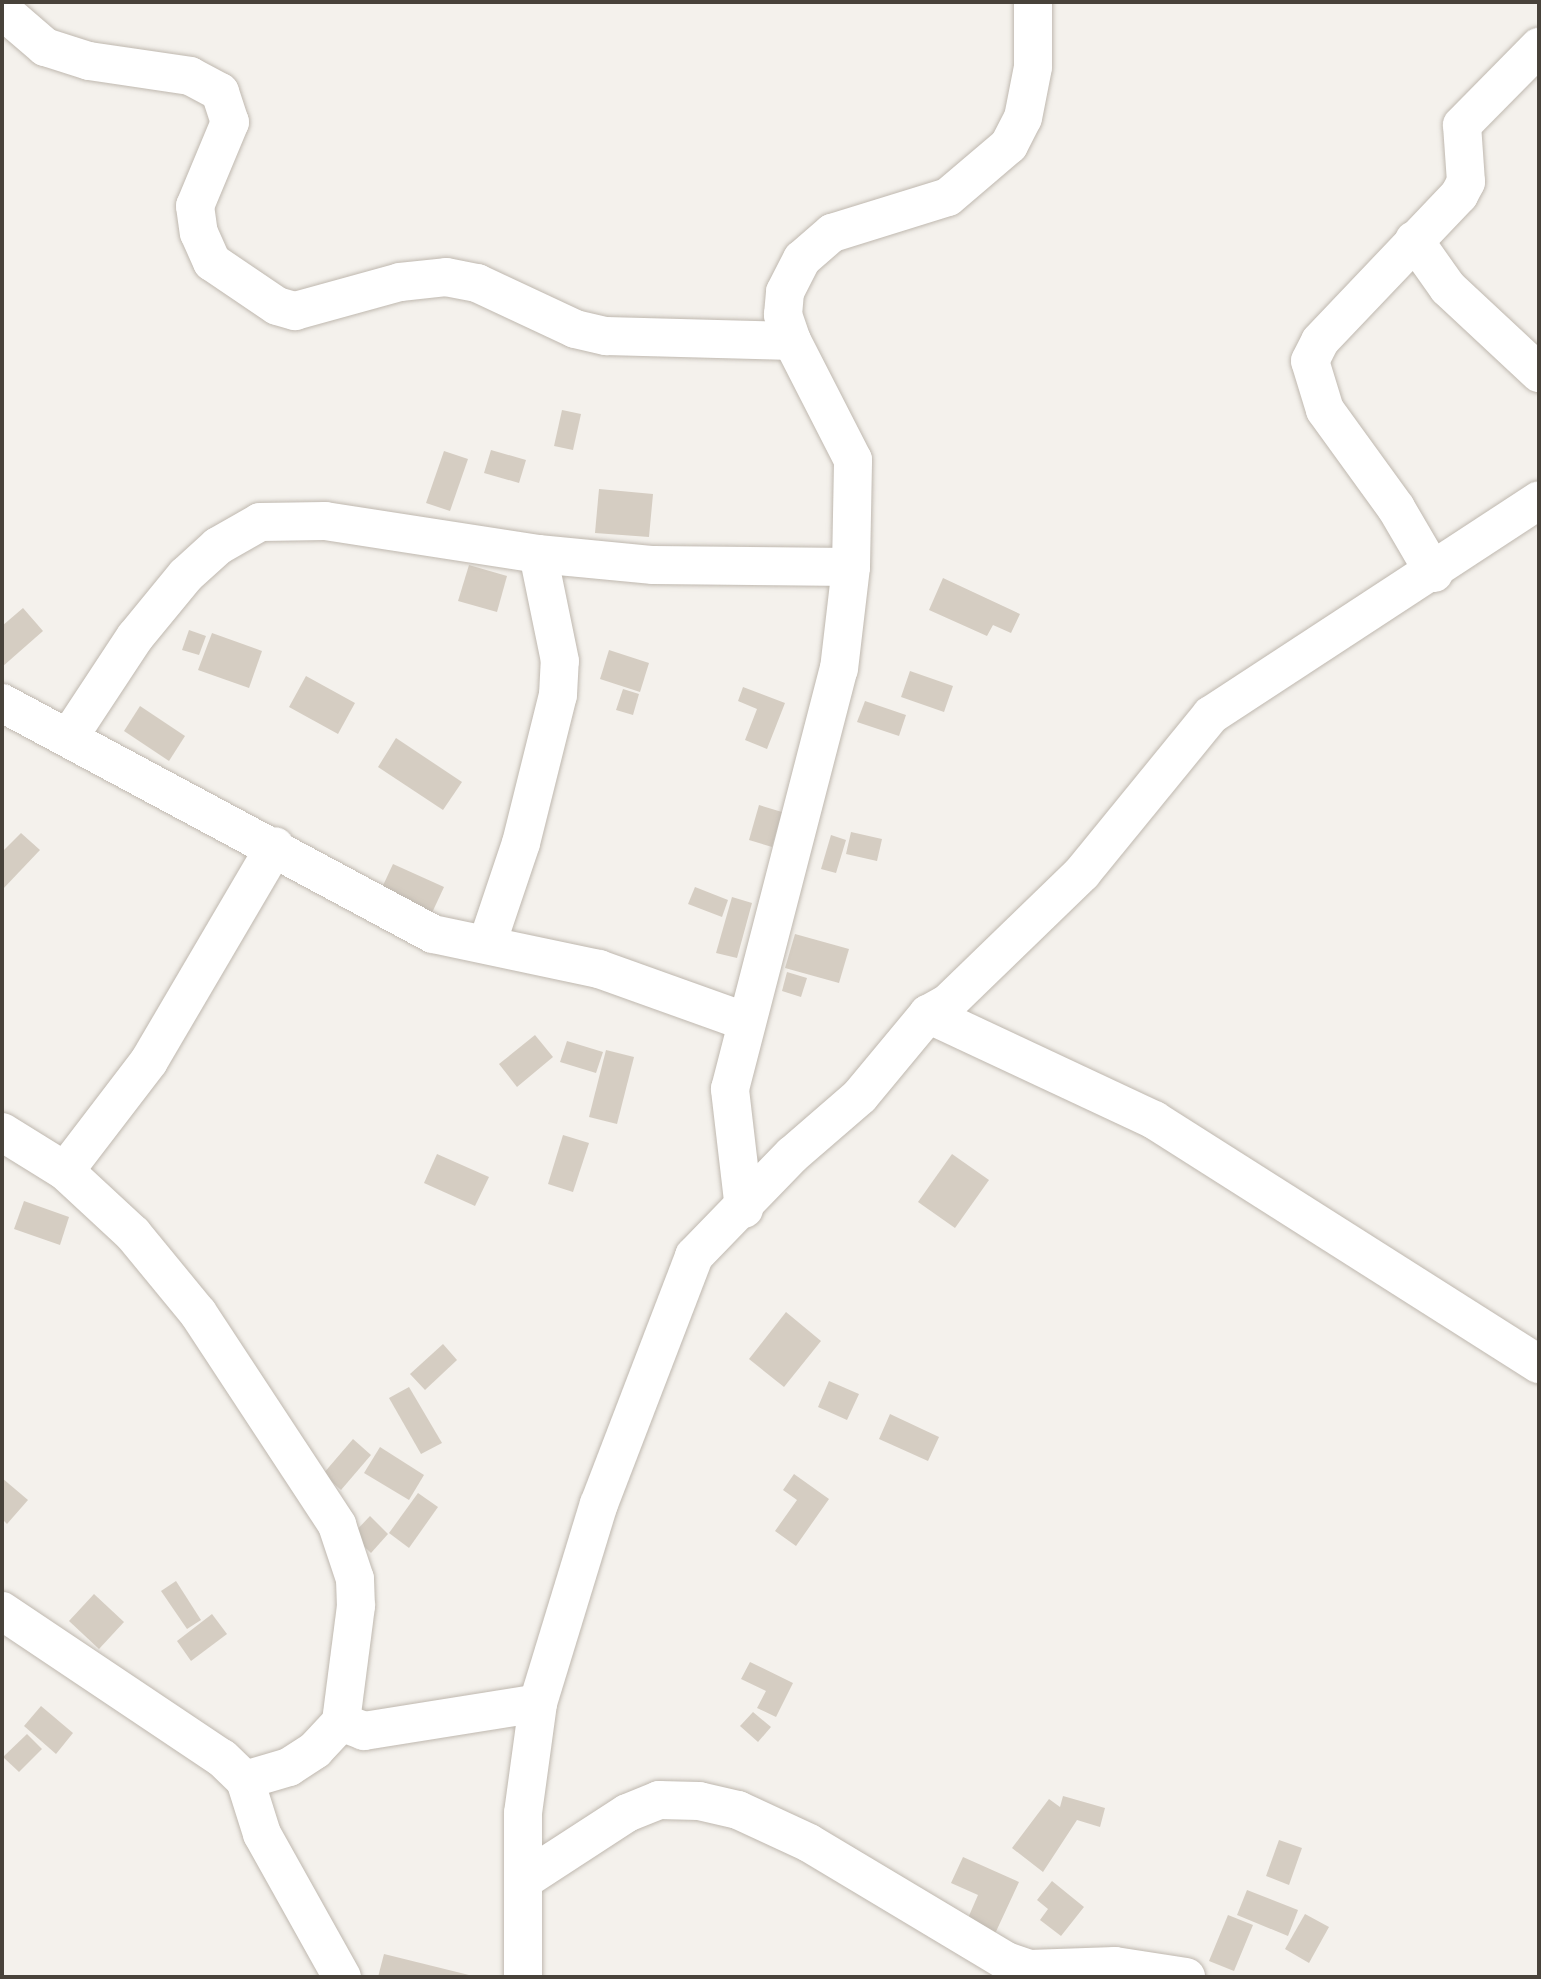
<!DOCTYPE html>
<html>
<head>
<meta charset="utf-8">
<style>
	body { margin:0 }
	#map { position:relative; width:1541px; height:1979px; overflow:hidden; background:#f4f1ec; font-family:"Roboto Condensed",sans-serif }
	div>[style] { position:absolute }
	.building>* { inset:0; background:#d5cdc2 }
	.roads { filter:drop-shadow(0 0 2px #bfb8af) drop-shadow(0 0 2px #bfb8af) }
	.street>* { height:38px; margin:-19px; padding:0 19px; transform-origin:19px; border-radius:19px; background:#fff }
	span { translate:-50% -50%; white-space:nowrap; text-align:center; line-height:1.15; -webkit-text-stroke:5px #fff; paint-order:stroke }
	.frame { position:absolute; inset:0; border:4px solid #48423a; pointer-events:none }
</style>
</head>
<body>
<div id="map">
	<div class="building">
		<i style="clip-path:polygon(562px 410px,581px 414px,573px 450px,554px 446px)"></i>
		<i style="clip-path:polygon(491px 450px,526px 460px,519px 483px,484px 473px)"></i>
		<i style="clip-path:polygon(444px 451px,468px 459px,450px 511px,426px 503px)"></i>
		<i style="clip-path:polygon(599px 489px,653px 494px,649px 537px,595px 533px)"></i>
		<i style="clip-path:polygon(469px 565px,507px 576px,497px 612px,458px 601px)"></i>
		<i style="clip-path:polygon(943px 578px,1020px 614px,1011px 633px,993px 625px,987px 636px,929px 610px)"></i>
		<i style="clip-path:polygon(23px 608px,43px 631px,2px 667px,2px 626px)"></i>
		<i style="clip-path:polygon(189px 630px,206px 636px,199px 655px,182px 650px)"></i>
		<i style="clip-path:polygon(212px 633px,262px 651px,249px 688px,198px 670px)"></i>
		<i style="clip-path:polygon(609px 650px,649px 663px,640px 692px,600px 679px)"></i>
		<i style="clip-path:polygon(910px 671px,953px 686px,944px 712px,901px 697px)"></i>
		<i style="clip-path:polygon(306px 676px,355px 703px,338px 734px,289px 707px)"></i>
		<i style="clip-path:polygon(743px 687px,785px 703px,767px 749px,745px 740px,757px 709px,738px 701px)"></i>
		<i style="clip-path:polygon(623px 689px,639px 694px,633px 715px,616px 710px)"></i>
		<i style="clip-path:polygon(865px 701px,906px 715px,899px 736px,857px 722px)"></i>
		<i style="clip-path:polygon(140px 706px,185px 736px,169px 761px,124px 731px)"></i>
		<i style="clip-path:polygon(396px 738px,462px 782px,443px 810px,378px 767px)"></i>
		<i style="clip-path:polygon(759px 805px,782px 812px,772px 847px,749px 840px)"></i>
		<i style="clip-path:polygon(851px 832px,882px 839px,877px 861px,846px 854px)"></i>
		<i style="clip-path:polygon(21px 833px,40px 850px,2px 890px,2px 852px)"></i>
		<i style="clip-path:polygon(831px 835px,846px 840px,836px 873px,821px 869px)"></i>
		<i style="clip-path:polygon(393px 864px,444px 887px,431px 915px,380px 892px)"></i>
		<i style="clip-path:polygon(695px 887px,728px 900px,722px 917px,688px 904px)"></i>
		<i style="clip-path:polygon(732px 897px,752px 903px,737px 958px,716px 953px)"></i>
		<i style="clip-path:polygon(795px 934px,849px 949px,839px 983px,785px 968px)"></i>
		<i style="clip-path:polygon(787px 972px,807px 978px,801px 997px,782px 991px)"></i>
		<i style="clip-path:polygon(535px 1035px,553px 1057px,517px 1087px,499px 1064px)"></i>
		<i style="clip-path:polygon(567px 1041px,603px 1052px,596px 1073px,560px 1062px)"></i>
		<i style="clip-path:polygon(606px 1050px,634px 1057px,617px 1124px,589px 1117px)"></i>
		<i style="clip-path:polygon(563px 1135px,589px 1143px,573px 1192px,548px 1184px)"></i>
		<i style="clip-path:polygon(437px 1154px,489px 1177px,475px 1206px,424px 1183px)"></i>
		<i style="clip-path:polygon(952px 1154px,989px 1180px,955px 1228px,918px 1202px)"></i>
		<i style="clip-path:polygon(24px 1201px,69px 1217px,60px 1245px,14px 1229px)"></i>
		<i style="clip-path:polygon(786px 1312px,821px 1341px,784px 1387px,749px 1359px)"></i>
		<i style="clip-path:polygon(443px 1344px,457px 1360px,425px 1390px,410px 1374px)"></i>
		<i style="clip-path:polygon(829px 1381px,859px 1394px,847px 1420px,818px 1407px)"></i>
		<i style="clip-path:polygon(409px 1387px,442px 1443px,421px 1454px,389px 1398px)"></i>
		<i style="clip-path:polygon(890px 1414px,939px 1437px,928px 1461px,879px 1439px)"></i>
		<i style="clip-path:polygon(353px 1439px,371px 1455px,341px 1490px,323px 1474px)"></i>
		<i style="clip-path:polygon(380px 1447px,424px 1475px,409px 1500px,364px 1473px)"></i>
		<i style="clip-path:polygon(794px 1474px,829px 1499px,796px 1546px,775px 1531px,797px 1500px,783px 1490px)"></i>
		<i style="clip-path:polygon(2px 1478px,28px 1500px,7px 1524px,2px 1519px)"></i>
		<i style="clip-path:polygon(418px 1493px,438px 1507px,409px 1548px,389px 1533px)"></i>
		<i style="clip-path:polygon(370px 1516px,388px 1534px,371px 1553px,352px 1535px)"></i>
		<i style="clip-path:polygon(176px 1581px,201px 1620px,187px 1629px,161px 1591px)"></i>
		<i style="clip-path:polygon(94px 1594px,124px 1622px,99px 1649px,69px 1621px)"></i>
		<i style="clip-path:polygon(212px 1614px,227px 1634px,191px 1661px,177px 1641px)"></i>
		<i style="clip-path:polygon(750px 1662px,793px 1683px,776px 1717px,757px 1708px,766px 1691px,741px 1679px)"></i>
		<i style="clip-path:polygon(41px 1706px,73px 1733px,56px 1754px,24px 1726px)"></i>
		<i style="clip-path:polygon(753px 1712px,771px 1727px,758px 1742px,740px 1726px)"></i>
		<i style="clip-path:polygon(27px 1734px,42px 1749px,19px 1772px,3px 1757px)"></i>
		<i style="clip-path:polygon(1063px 1796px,1105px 1808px,1100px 1827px,1077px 1820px,1043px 1872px,1012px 1848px,1049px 1799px,1060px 1807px)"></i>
		<i style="clip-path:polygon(1279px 1840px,1302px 1848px,1289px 1885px,1266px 1876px)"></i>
		<i style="clip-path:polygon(963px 1857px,1019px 1882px,993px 1938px,965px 1925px,978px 1895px,951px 1883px)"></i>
		<i style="clip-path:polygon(1052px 1881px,1084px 1907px,1061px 1936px,1040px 1920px,1048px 1909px,1037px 1900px)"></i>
		<i style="clip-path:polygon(1247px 1890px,1298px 1910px,1288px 1936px,1237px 1915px)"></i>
		<i style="clip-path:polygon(1305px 1914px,1329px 1927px,1309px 1963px,1285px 1949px)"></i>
		<i style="clip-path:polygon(1228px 1915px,1253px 1925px,1234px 1971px,1209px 1961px)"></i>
		<i style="clip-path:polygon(384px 1954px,469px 1975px,468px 1977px,378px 1977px)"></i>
	</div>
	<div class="roads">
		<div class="street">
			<i style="left:2px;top:10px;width:57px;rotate:40.7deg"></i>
			<i style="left:45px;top:47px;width:46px;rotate:17.7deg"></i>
			<i style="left:89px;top:61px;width:102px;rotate:8.4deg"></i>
			<i style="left:190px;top:76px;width:34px;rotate:28deg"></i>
			<i style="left:220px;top:92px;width:32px;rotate:72deg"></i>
			<i style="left:230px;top:122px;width:91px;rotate:112.6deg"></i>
			<i style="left:195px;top:206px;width:27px;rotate:82deg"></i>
			<i style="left:199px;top:233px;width:32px;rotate:66deg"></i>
			<i style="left:212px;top:262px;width:78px;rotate:34.1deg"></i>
			<i style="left:277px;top:306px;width:19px;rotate:16deg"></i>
			<i style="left:295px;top:311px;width:109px;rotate:-15.4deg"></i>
			<i style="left:400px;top:282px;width:46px;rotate:-6.2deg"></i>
			<i style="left:446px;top:277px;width:32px;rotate:11deg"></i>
			<i style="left:477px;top:283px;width:108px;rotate:25.1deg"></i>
			<i style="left:575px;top:329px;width:32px;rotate:13deg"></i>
			<i style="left:606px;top:336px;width:186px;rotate:1.5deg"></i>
			<i style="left:1414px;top:240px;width:59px;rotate:54.7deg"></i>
			<i style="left:1448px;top:288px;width:125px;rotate:43deg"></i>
			<i style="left:1434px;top:573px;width:75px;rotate:-120.3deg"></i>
			<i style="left:1396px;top:508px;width:121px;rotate:-125.9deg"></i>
			<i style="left:1325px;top:410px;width:51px;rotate:-107deg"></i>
			<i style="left:1310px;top:361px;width:22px;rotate:-63deg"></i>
			<i style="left:1320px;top:341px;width:202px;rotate:-46.4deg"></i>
			<i style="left:1459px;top:195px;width:15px;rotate:-62deg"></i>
			<i style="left:1466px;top:182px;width:57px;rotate:-94deg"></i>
			<i style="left:1462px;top:125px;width:110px;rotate:-45.4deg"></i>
			<i style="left:2px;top:703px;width:489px;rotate:28.2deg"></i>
			<i style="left:433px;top:934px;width:170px;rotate:11.9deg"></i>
			<i style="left:599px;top:969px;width:154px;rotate:19.7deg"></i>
			<i style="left:69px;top:737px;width:120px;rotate:-56.6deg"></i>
			<i style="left:135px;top:637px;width:80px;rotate:-50.6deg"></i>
			<i style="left:186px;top:575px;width:43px;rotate:-42.2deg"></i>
			<i style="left:218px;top:546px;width:48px;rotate:-29.7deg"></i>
			<i style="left:260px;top:522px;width:65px;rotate:-0.9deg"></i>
			<i style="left:325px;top:521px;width:216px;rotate:8.8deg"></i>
			<i style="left:538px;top:554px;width:116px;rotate:5.5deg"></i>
			<i style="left:653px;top:565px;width:198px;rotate:0.6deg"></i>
			<i style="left:487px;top:944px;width:107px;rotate:-71.4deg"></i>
			<i style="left:521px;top:843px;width:153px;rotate:-76deg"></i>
			<i style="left:558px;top:695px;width:34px;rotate:-87deg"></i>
			<i style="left:560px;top:661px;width:109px;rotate:-101.6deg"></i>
			<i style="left:928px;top:1014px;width:250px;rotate:25.1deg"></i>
			<i style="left:1154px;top:1120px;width:456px;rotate:32.4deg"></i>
			<i style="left:2px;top:1132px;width:74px;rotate:31.8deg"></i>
			<i style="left:65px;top:1171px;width:93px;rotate:42.8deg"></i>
			<i style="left:133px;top:1234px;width:102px;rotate:50.6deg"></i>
			<i style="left:198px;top:1313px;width:254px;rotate:56.7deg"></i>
			<i style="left:337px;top:1525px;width:57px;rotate:71.6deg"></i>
			<i style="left:355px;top:1579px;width:27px;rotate:88deg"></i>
			<i style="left:356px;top:1606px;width:117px;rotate:97.4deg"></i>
			<i style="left:65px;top:1171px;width:138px;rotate:-52.6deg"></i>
			<i style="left:149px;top:1061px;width:249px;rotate:-59.6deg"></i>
			<i style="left:744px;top:1209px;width:121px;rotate:-96.7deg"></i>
			<i style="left:730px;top:1089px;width:434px;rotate:-75.5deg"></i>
			<i style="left:839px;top:669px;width:103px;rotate:-83.3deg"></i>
			<i style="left:851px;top:567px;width:107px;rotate:-88.9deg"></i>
			<i style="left:853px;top:460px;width:134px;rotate:-117.1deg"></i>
			<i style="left:792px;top:341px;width:28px;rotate:-109deg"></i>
			<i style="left:783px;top:315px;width:23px;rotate:-85deg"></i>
			<i style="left:785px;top:292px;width:37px;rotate:-63deg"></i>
			<i style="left:802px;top:259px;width:40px;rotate:-41deg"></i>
			<i style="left:832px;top:233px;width:121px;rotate:-17.2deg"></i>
			<i style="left:948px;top:197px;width:80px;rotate:-40.4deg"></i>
			<i style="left:1009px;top:145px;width:30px;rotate:-63deg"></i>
			<i style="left:1023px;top:118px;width:52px;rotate:-78.9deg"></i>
			<i style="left:1033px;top:67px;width:65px;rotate:-90deg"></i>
			<i style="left:2px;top:1611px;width:265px;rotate:33.8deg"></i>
			<i style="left:222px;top:1758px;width:32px;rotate:44deg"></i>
			<i style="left:245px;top:1780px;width:57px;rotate:72.5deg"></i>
			<i style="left:262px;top:1834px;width:164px;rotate:60.8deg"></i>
			<i style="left:245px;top:1780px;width:46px;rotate:-16.5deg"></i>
			<i style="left:289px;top:1767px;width:31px;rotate:-33deg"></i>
			<i style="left:315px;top:1750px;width:38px;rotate:-47deg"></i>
			<i style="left:341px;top:1722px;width:25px;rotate:21deg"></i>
			<i style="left:364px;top:1731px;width:176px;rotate:-9.1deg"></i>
			<i style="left:527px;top:1878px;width:119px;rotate:-33deg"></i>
			<i style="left:627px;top:1813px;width:35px;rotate:-22deg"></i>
			<i style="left:659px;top:1800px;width:40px;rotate:1.4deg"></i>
			<i style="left:699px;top:1801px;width:40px;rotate:13deg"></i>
			<i style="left:738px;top:1810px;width:78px;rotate:24.9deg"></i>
			<i style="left:809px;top:1843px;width:230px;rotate:30.9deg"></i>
			<i style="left:1006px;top:1961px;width:24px;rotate:19deg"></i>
			<i style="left:1029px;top:1969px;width:86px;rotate:-2deg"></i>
			<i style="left:1115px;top:1966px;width:72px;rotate:8.8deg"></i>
			<i style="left:523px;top:1977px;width:164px;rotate:-90deg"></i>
			<i style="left:523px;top:1813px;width:111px;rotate:-82.2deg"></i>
			<i style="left:538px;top:1703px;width:208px;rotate:-73deg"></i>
			<i style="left:599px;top:1504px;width:266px;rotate:-69deg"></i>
			<i style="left:694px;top:1256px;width:141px;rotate:-45.9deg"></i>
			<i style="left:792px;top:1155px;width:90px;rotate:-40.9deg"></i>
			<i style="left:860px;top:1096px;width:107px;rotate:-50.3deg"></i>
			<i style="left:928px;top:1014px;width:23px;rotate:-29deg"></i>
			<i style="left:948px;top:1003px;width:187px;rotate:-44.1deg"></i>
			<i style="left:1082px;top:873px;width:204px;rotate:-50.8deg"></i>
			<i style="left:1211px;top:715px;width:392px;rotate:-33.2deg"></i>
		</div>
	</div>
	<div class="frame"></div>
</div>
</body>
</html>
